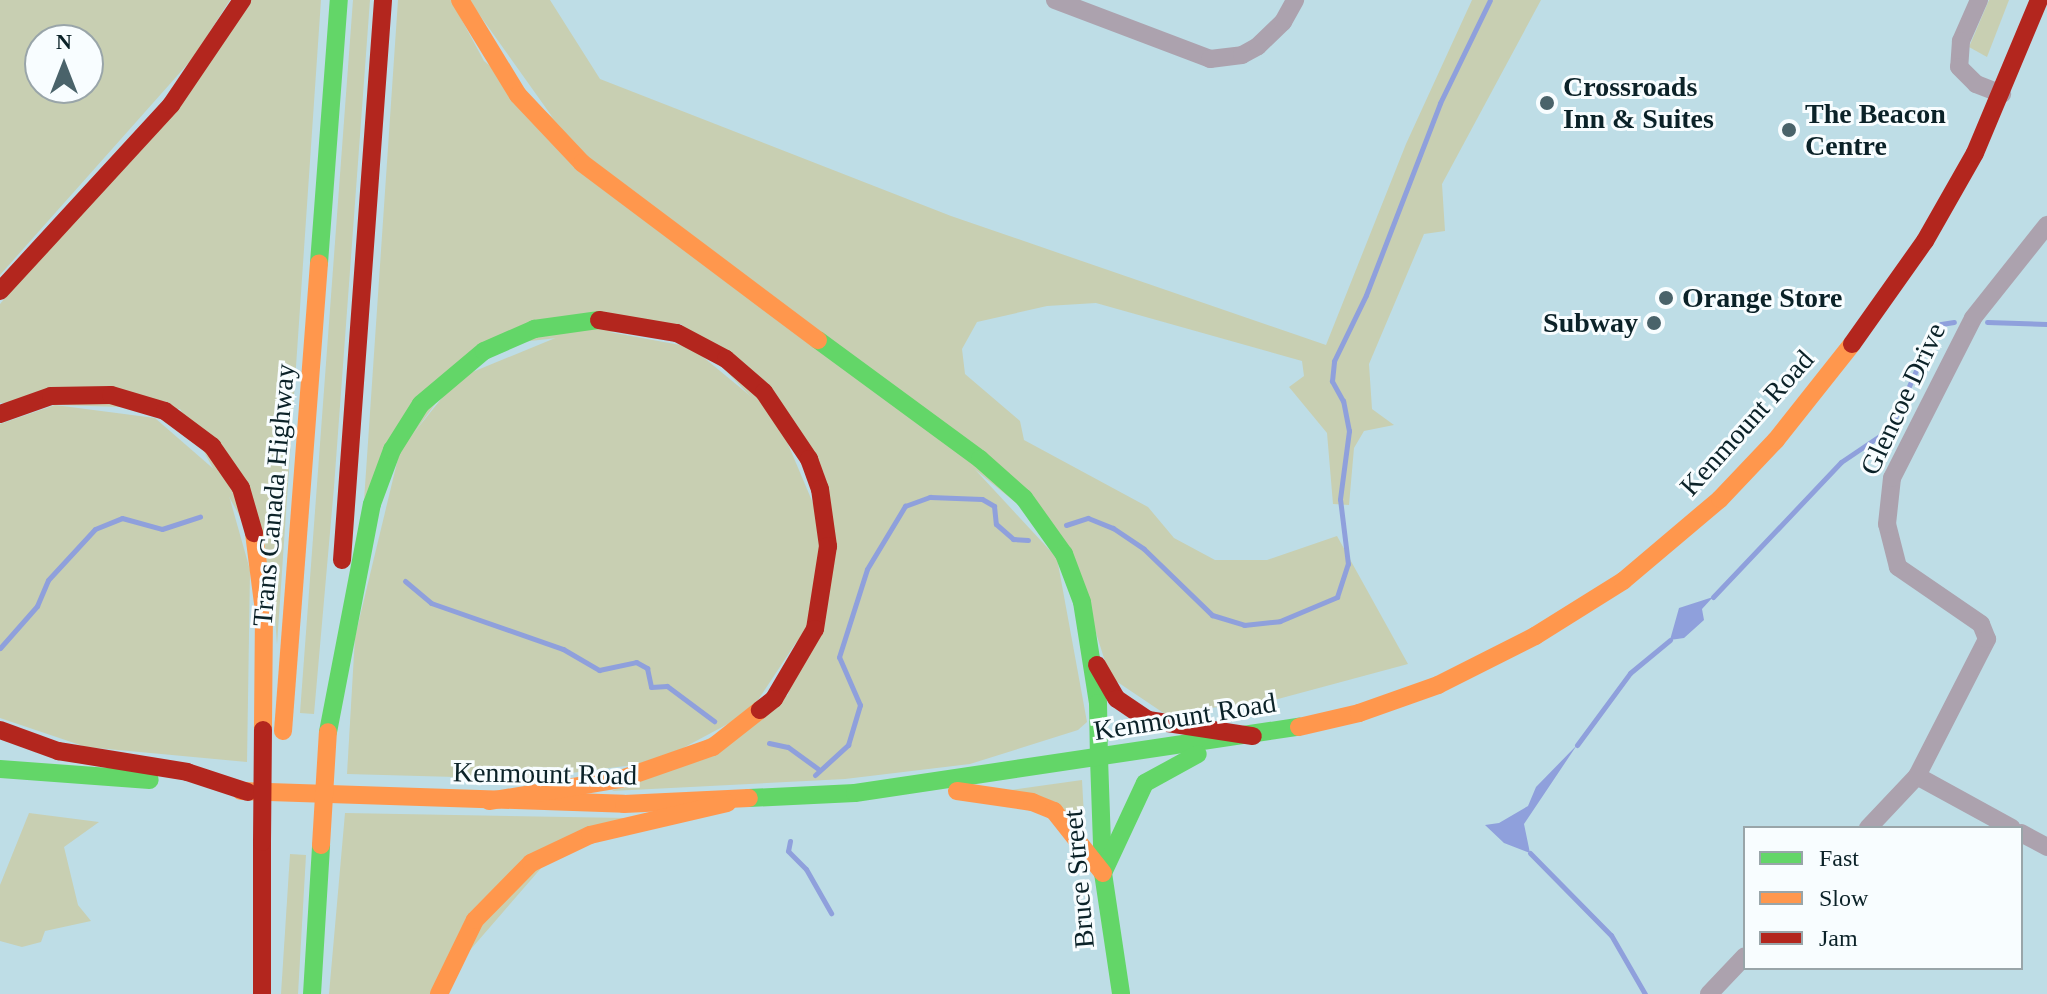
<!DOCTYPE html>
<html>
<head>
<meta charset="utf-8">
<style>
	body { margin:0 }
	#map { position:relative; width:2047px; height:994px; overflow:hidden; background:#bedde6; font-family:Georgia,serif }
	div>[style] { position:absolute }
	.green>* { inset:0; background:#c8cfb2 }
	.water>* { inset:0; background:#8fa0dc }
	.stream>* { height:5px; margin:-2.5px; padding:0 2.5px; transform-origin:2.5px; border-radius:2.5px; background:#8fa0dc }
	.street>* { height:18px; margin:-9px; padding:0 9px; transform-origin:9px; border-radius:9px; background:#aca2ae }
	.fast>* { height:18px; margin:-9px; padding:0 9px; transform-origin:9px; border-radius:9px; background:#63d668 }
	.slow>* { height:18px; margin:-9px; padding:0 9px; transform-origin:9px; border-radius:9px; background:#ff974d }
	.jam>* { height:18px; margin:-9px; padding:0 9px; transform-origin:9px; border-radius:9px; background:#b3261e }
	.slow-bridge>* { height:18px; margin:-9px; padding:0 9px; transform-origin:9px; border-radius:9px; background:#ff974d }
	.jam-bridge>* { height:18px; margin:-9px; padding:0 9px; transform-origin:9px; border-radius:9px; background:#b3261e }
	.dots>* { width:22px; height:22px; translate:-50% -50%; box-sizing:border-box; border:4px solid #f8fdff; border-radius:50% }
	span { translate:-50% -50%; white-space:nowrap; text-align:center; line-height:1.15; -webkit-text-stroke:6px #f8fdff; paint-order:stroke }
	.poi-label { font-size:28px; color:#0b2228; font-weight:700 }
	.left { translate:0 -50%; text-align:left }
	.right { translate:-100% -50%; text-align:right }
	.street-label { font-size:28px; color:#0b2228 }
	.legend { position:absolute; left:1743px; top:826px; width:280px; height:144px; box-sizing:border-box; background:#f8fdff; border:2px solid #99a5a9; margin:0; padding:10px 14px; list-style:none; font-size:24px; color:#0b2228 }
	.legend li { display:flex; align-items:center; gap:16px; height:40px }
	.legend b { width:40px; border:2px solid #99a5a9 }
	.north { position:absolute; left:24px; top:24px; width:80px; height:80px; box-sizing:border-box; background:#f8fdff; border:2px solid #99a5a9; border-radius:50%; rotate:0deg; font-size:22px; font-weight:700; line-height:32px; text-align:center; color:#0b2228 }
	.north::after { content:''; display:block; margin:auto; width:28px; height:36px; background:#4a636a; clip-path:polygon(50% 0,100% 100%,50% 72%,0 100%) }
</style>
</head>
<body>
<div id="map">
	<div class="green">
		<i style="clip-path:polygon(evenodd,0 0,230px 0,193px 58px,0 275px,0 0,40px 40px,88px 40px,88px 88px,40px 88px,40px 40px)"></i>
		<i style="clip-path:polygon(251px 0,321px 0,277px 645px,272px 574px,180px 409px,0 403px,0 304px)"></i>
		<i style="clip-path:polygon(353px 0,370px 0,334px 487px,314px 714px,300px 713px)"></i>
		<i style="clip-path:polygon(398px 0,451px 0,484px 61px,957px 450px,1057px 558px,1087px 722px,1078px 730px,970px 764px,845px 779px,612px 791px,788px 695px,824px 473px,681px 324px,477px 347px,364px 501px)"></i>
		<i style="clip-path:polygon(469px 0,550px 0,600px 79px,951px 216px,1326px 345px,1406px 144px,1472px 0,1541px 0,1442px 184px,1445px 231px,1424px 234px,1369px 364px,1372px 409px,1394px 425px,1364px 431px,1354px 448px,1349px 505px,1333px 504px,1327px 433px,1289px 387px,1304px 376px,1302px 361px,1096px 303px,1047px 306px,977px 322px,962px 349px,965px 374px,1020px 421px,1024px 440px,1148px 507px,1174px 538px,1215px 560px,1267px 560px,1337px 536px,1408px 664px,1278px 699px,1165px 714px,1110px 677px,1068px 545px,568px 139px)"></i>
		<i style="clip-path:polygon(1989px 0,2009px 0,1987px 57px,1969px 47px)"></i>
		<i style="clip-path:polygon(582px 327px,691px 347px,777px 418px,818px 515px,807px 626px,750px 712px,657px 762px,524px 779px,347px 774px,355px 637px,400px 450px,458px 378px)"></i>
		<i style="clip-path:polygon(55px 405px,155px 418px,224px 478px,250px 570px,247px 762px,86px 747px,0 718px,0 424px)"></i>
		<i style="clip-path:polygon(1082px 780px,1085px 835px,1004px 791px)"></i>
		<i style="clip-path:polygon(29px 813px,99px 822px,64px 847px,78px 905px,91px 921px,45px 931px,41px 942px,22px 947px,0 941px,0 885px)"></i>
		<i style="clip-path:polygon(345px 813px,626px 818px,569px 836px,432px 994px,329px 994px)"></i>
		<i style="clip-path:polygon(290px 854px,306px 855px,298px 994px,281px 994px)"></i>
	</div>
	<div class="water">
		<i style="clip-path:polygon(1713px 597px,1702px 609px,1704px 620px,1684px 638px,1670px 640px,1679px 608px)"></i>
		<i style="clip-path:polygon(1577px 745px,1524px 824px,1530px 853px,1504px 843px,1485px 825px,1499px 823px,1528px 806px,1536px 787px)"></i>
	</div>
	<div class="stream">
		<i style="left:1987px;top:322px;width:60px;rotate:1.9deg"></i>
		<i style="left:1066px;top:525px;width:23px;rotate:-18deg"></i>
		<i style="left:1088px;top:518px;width:27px;rotate:22deg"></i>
		<i style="left:1113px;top:528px;width:37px;rotate:34deg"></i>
		<i style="left:1144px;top:549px;width:95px;rotate:44.1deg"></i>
		<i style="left:1212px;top:615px;width:34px;rotate:17deg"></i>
		<i style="left:1244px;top:625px;width:36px;rotate:-6deg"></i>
		<i style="left:1280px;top:621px;width:62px;rotate:-22.8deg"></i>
		<i style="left:1337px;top:597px;width:35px;rotate:-72deg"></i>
		<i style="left:1348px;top:564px;width:65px;rotate:-97deg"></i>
		<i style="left:1340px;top:499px;width:69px;rotate:-82.5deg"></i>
		<i style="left:1349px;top:431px;width:31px;rotate:-101deg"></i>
		<i style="left:1343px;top:401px;width:23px;rotate:-119deg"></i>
		<i style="left:1332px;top:381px;width:20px;rotate:-84deg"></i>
		<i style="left:1334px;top:361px;width:73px;rotate:-64.1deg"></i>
		<i style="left:1366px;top:295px;width:206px;rotate:-68.9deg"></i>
		<i style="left:1440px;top:103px;width:114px;rotate:-64.1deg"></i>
		<i style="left:405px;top:581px;width:34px;rotate:40deg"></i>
		<i style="left:431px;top:603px;width:140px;rotate:19.2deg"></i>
		<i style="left:563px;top:649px;width:42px;rotate:30.3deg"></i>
		<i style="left:599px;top:670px;width:38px;rotate:-12deg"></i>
		<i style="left:636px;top:662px;width:13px;rotate:29deg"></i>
		<i style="left:647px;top:668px;width:19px;rotate:78deg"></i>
		<i style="left:651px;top:687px;width:16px;rotate:-4deg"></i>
		<i style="left:667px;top:686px;width:59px;rotate:36.7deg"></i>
		<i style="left:1713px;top:597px;width:186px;rotate:-46.5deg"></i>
		<i style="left:1841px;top:462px;width:59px;rotate:-34deg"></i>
		<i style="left:1890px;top:429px;width:104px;rotate:-66.1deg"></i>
		<i style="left:1932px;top:334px;width:13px;rotate:-48deg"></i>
		<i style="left:1941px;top:324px;width:13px;rotate:-9deg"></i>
		<i style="left:0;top:648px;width:56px;rotate:-48.6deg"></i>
		<i style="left:37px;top:606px;width:28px;rotate:-67deg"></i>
		<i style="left:48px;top:580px;width:69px;rotate:-47.3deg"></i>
		<i style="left:95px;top:529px;width:29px;rotate:-22deg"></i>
		<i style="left:122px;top:518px;width:41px;rotate:15.4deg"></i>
		<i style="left:162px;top:529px;width:40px;rotate:-18deg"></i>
		<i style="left:769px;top:743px;width:19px;rotate:12deg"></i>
		<i style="left:788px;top:747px;width:37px;rotate:36deg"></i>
		<i style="left:1577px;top:745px;width:89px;rotate:-53.6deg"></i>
		<i style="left:1630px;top:673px;width:52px;rotate:-39.5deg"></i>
		<i style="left:815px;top:775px;width:45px;rotate:-42.3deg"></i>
		<i style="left:848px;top:745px;width:42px;rotate:-73.3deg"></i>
		<i style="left:860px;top:705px;width:52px;rotate:-113.6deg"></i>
		<i style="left:839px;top:657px;width:92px;rotate:-72.3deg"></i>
		<i style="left:867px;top:569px;width:74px;rotate:-58.9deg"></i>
		<i style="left:905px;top:506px;width:27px;rotate:-20deg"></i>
		<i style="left:930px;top:497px;width:52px;rotate:2.2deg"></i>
		<i style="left:982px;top:499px;width:14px;rotate:30deg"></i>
		<i style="left:994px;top:506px;width:18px;rotate:84deg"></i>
		<i style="left:996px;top:524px;width:23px;rotate:41deg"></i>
		<i style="left:1013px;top:539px;width:15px;rotate:4deg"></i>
		<i style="left:790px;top:841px;width:10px;rotate:101deg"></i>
		<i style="left:788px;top:851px;width:25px;rotate:45deg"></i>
		<i style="left:806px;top:869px;width:51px;rotate:60.4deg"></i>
		<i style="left:1530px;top:853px;width:115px;rotate:45.4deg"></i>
		<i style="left:1611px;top:935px;width:68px;rotate:60deg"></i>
	</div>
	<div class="street">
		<i style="left:1055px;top:0;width:166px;rotate:20.8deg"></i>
		<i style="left:1210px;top:59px;width:32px;rotate:-7deg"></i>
		<i style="left:1242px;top:55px;width:18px;rotate:-29deg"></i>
		<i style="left:1258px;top:46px;width:35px;rotate:-44deg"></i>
		<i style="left:1283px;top:22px;width:25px;rotate:-61deg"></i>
		<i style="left:1979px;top:0;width:45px;rotate:113.7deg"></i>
		<i style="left:1961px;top:41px;width:26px;rotate:94deg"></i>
		<i style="left:1959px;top:67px;width:24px;rotate:45deg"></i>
		<i style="left:1976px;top:84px;width:28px;rotate:21deg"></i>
		<i style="left:1917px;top:776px;width:108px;rotate:28.7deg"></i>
		<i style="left:1868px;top:828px;width:71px;rotate:-46.7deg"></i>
		<i style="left:1917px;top:776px;width:154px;rotate:-62.9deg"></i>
		<i style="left:1987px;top:639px;width:16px;rotate:-112deg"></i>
		<i style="left:1981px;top:624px;width:101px;rotate:-145.5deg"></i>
		<i style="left:1898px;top:567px;width:44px;rotate:-104.3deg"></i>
		<i style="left:1887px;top:524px;width:46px;rotate:-83.8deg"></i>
		<i style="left:1892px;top:478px;width:179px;rotate:-63.1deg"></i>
		<i style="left:1973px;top:318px;width:119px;rotate:-51.5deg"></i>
		<i style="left:2021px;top:833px;width:30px;rotate:28deg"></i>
		<i style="left:1709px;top:994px;width:52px;rotate:-46.5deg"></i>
	</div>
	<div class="fast">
		<i style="left:319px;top:263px;width:264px;rotate:-85.7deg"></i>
		<i style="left:818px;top:340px;width:201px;rotate:36.3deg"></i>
		<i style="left:980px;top:459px;width:59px;rotate:41.6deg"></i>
		<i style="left:1024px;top:498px;width:69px;rotate:54.5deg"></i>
		<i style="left:1064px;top:554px;width:51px;rotate:69.4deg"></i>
		<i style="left:1082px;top:602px;width:102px;rotate:81deg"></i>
		<i style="left:1098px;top:703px;width:55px;rotate:89deg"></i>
		<i style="left:328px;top:732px;width:232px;rotate:-79.1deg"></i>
		<i style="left:372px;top:504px;width:58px;rotate:-69.7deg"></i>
		<i style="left:392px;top:450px;width:54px;rotate:-57.8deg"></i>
		<i style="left:421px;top:404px;width:82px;rotate:-40.1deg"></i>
		<i style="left:484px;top:351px;width:55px;rotate:-23.7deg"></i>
		<i style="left:534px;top:329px;width:66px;rotate:-7.9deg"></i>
		<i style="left:1099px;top:758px;width:115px;rotate:88deg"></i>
		<i style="left:1103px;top:873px;width:122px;rotate:81.5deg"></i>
		<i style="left:0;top:769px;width:150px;rotate:4.2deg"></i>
		<i style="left:749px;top:798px;width:106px;rotate:-2.7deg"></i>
		<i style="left:855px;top:793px;width:449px;rotate:-8.5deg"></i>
		<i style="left:1103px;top:873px;width:99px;rotate:-65deg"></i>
		<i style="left:1145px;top:783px;width:60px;rotate:-28.7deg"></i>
		<i style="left:312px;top:994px;width:149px;rotate:-86.5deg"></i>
	</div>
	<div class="slow">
		<i style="left:460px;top:0;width:111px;rotate:58.6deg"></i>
		<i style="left:518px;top:95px;width:93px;rotate:46.7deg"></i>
		<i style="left:582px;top:163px;width:295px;rotate:36.9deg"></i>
		<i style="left:254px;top:533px;width:79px;rotate:82.7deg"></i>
		<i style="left:264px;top:611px;width:117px;rotate:90.5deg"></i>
		<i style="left:1299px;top:727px;width:62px;rotate:-13.1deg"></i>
		<i style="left:1359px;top:713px;width:84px;rotate:-19.5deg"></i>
		<i style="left:1438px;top:685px;width:109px;rotate:-26.8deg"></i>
		<i style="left:1535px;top:636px;width:104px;rotate:-32deg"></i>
		<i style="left:1623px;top:581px;width:127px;rotate:-40.2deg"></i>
		<i style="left:1720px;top:499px;width:81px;rotate:-46.5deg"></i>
		<i style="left:1776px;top:440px;width:122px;rotate:-51.6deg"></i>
		<i style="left:283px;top:731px;width:469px;rotate:-85.6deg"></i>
		<i style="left:241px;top:791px;width:383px;rotate:1.9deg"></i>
		<i style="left:624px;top:804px;width:125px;rotate:-2.7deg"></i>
		<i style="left:957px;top:791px;width:76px;rotate:8.3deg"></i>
		<i style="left:1032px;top:802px;width:24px;rotate:22deg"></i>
		<i style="left:1054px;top:811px;width:79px;rotate:51.7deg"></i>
		<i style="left:489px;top:801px;width:134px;rotate:-9.5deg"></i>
		<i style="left:621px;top:779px;width:97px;rotate:-19.2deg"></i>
		<i style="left:713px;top:747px;width:60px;rotate:-38.2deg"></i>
		<i style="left:439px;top:994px;width:82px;rotate:-64.1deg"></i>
		<i style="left:475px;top:920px;width:80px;rotate:-45.5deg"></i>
		<i style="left:531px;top:863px;width:65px;rotate:-25.4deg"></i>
		<i style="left:590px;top:835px;width:141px;rotate:-13.1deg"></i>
	</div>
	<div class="jam">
		<i style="left:0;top:291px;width:253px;rotate:-47.4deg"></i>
		<i style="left:171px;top:105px;width:127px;rotate:-55.9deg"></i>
		<i style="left:599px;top:320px;width:79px;rotate:9.5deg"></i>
		<i style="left:677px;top:333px;width:55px;rotate:28deg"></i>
		<i style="left:726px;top:359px;width:50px;rotate:41deg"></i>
		<i style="left:764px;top:392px;width:81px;rotate:56.1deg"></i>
		<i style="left:809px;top:459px;width:32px;rotate:70deg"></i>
		<i style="left:820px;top:489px;width:58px;rotate:82deg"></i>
		<i style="left:828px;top:546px;width:84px;rotate:98.9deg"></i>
		<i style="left:815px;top:629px;width:81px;rotate:120.4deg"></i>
		<i style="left:774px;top:699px;width:18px;rotate:142deg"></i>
		<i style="left:1852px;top:344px;width:126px;rotate:-54.7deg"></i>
		<i style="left:1925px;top:241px;width:101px;rotate:-60.4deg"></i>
		<i style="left:1975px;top:153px;width:166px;rotate:-67.3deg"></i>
		<i style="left:0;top:414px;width:54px;rotate:-19.4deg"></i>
		<i style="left:51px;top:396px;width:60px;rotate:-1deg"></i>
		<i style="left:111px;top:395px;width:56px;rotate:16.5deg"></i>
		<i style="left:165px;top:411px;width:59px;rotate:36.7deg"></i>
		<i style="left:212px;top:446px;width:51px;rotate:55.4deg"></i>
		<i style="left:241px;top:488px;width:47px;rotate:73.9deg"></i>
		<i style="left:342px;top:560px;width:561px;rotate:-85.81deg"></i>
		<i style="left:1097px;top:665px;width:39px;rotate:60deg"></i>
		<i style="left:1117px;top:699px;width:37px;rotate:34deg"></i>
		<i style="left:1148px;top:720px;width:106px;rotate:8.7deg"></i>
		<i style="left:0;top:730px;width:62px;rotate:19.9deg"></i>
		<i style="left:58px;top:751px;width:131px;rotate:9.2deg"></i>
		<i style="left:187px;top:772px;width:64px;rotate:18.2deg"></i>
		<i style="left:262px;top:842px;width:152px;rotate:90deg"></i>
	</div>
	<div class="slow-bridge">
		<i style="left:321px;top:845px;width:113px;rotate:-86.5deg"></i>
	</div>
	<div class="jam-bridge">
		<i style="left:262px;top:842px;width:112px;rotate:-89.5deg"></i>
	</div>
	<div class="dots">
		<i style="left:1547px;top:103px;background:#4a636a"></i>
		<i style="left:1789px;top:130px;background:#4a636a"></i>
		<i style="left:1666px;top:298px;background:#4a636a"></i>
		<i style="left:1654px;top:323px;background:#4a636a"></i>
	</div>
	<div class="poi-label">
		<span class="left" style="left:1563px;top:103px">Crossroads<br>Inn &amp; Suites</span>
		<span class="left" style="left:1805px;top:130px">The Beacon<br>Centre</span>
		<span class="left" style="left:1682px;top:298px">Orange Store</span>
		<span class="right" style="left:1638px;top:323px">Subway</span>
	</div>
	<div class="street-label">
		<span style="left:1903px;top:399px;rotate:-65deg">Glencoe Drive</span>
		<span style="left:1747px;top:423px;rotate:-48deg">Kenmount Road</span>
		<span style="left:274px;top:495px;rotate:-85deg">Trans Canada Highway</span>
		<span style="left:1185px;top:717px;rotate:-9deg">Kenmount Road</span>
		<span style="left:545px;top:774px;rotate:1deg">Kenmount Road</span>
		<span style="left:1079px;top:879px;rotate:-95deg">Bruce Street</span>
	</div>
	<ul class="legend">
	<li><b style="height:10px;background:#63d668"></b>Fast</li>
	<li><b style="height:10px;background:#ff974d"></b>Slow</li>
	<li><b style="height:10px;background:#b3261e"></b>Jam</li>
	</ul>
	<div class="north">N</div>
</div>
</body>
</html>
